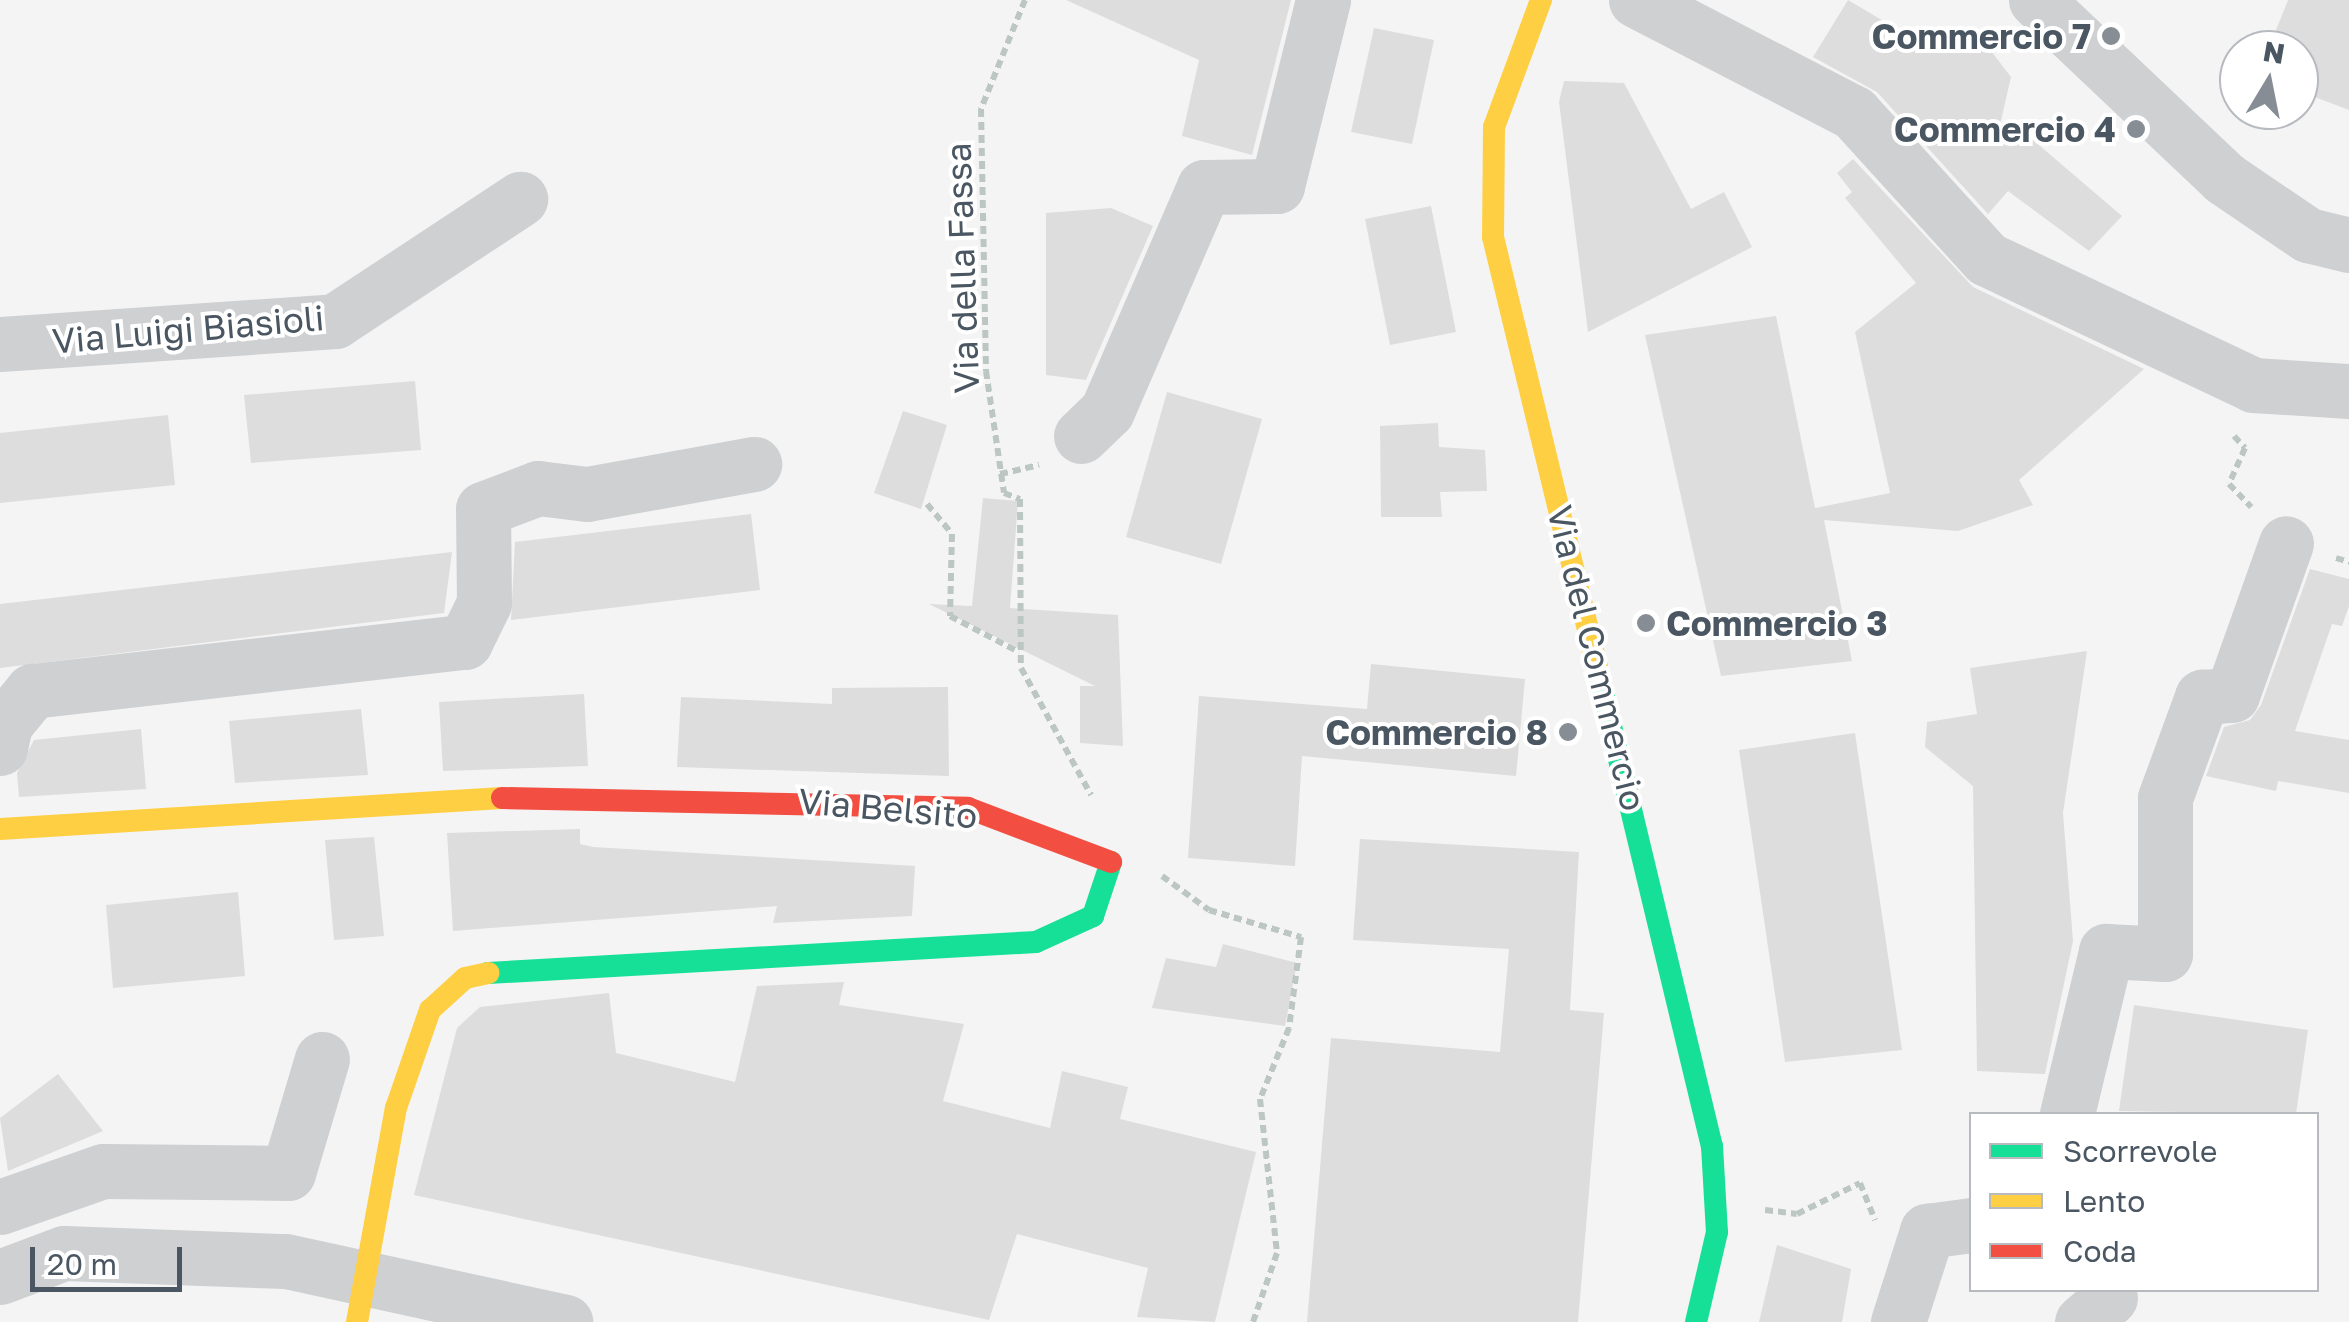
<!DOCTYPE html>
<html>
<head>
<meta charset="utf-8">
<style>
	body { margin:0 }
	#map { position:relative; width:2349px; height:1322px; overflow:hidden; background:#f4f4f4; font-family:"Golos Text",sans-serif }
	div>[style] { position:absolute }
	.building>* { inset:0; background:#ddddde }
	.path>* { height:6px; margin-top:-3px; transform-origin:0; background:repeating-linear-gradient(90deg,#bcc7c4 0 8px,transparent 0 13px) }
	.street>* { height:55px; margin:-27.5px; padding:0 27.5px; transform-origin:27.5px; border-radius:27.5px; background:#ced0d2 }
	.fast>* { height:22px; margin:-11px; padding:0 11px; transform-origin:11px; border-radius:11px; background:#16e098 }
	.slow>* { height:22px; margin:-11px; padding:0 11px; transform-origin:11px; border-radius:11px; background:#ffcf43 }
	.jam>* { height:22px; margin:-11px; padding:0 11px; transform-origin:11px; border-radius:11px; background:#f24e42 }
	.dots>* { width:28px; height:28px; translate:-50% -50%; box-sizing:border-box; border:5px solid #fff; border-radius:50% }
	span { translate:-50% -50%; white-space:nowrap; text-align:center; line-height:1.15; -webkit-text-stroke:8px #fff; paint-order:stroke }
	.poi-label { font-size:35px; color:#4a5661; font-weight:700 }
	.right { translate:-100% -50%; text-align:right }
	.left { translate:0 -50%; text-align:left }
	.street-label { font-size:35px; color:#4a5661 }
	.legend { position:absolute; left:1969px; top:1112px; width:350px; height:180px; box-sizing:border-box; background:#fff; border:2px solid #b7bbc0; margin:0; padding:12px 18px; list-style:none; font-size:30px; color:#4a5661 }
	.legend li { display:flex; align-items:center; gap:20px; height:50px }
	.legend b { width:50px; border:2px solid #b7bbc0 }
	.north { position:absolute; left:2219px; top:30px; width:100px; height:100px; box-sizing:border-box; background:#fff; border:2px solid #b7bbc0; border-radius:50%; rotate:10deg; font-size:28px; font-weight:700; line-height:40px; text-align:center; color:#4a5661 }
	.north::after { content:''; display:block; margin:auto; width:35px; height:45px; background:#868d94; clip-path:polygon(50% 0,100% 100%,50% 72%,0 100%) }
	.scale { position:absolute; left:30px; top:1247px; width:152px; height:45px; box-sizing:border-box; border:5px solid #4a5661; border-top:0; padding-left:12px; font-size:30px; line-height:35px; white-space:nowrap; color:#4a5661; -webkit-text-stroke:8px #fff; paint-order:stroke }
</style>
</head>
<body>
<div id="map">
	<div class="building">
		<i style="clip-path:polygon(1066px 0,1291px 0,1252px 155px,1182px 136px,1199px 60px)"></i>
		<i style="clip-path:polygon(1848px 0,1897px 29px,1978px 34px,2011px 77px,2000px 125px,2033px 140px,2122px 216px,2089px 251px,2008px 191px,1988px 214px,1877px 92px,1813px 57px)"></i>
		<i style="clip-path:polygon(2288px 0,2349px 0,2349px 110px,2299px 91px,2299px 50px,2268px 50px)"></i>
		<i style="clip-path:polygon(1374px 28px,1434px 40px,1412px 144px,1351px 132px)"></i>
		<i style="clip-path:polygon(1564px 81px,1624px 83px,1691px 209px,1724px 192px,1752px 247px,1588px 332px,1559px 102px)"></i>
		<i style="clip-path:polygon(1853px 159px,1973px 287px,2144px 369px,2019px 480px,2033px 505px,1958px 531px,1824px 520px,1852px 661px,1721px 676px,1645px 335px,1776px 316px,1815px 508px,1890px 493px,1855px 332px,1916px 283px,1845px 198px,1852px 192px,1837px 173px)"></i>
		<i style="clip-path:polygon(1431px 206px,1456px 332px,1390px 345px,1365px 219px)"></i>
		<i style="clip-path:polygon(1111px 208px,1153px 226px,1086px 380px,1046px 375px,1046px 213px)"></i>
		<i style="clip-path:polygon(415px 381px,421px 450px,251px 463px,244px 395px)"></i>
		<i style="clip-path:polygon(1167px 392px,1262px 419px,1221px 564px,1126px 537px)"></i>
		<i style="clip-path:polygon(903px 411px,947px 425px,921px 509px,874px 493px)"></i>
		<i style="clip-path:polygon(168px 415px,175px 485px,0 503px,0 433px)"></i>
		<i style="clip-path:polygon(1438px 423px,1439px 447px,1485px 450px,1487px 491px,1440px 492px,1442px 517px,1381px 517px,1380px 426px)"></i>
		<i style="clip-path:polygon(983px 498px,1018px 501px,1010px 608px,1118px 615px,1123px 746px,1080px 743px,1080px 686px,1095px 686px,929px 604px,972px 606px)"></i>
		<i style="clip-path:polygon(751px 514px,760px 590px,511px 620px,515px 542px)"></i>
		<i style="clip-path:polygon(452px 552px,444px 613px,0 668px,0 604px)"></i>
		<i style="clip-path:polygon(2310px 569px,2349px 579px,2349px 606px,2342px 626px,2332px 624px,2295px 731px,2349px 740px,2349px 793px,2278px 781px,2276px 791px,2206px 776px,2224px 727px,2250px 720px,2261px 705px)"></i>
		<i style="clip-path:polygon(2087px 651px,2063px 813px,2073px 941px,2045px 1074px,1977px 1071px,1973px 786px,1925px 747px,1927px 722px,1977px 714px,1970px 668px)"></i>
		<i style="clip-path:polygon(1371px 664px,1525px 679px,1516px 776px,1302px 756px,1295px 866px,1188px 858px,1199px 696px,1367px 709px)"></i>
		<i style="clip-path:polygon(948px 687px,949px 776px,677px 767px,681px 697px,832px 704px,832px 688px)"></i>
		<i style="clip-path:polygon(584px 694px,588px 766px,443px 771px,439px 702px)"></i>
		<i style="clip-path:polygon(361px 709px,368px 775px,235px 783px,229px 721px)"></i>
		<i style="clip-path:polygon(141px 729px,146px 789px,19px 797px,17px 773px,34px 740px)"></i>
		<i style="clip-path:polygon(1855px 733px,1902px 1050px,1785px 1062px,1739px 750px)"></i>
		<i style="clip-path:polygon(580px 829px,580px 844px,593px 847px,915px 866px,912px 916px,773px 923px,777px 906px,453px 931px,447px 833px)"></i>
		<i style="clip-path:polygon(374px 837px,384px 936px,334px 940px,325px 840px)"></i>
		<i style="clip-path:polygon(1360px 839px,1579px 852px,1570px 1010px,1604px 1013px,1578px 1322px,1307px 1322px,1331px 1038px,1500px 1052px,1509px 949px,1353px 940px)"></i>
		<i style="clip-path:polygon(238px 892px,245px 976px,113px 988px,106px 905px)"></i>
		<i style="clip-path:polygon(1223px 944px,1297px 963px,1285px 1026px,1152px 1008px,1166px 958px,1216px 967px)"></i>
		<i style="clip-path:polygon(844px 982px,839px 1005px,964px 1024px,943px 1101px,1050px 1128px,1062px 1071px,1128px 1087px,1120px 1119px,1256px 1152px,1215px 1322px,1137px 1317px,1148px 1268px,1017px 1234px,989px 1320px,414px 1195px,457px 1028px,480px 1007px,609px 993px,616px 1053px,735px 1082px,757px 986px)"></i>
		<i style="clip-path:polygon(2134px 1005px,2308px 1030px,2296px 1114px,2119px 1111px)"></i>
		<i style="clip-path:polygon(58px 1074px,103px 1131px,8px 1171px,0 1118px)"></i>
		<i style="clip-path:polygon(1777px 1245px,1851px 1269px,1842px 1322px,1759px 1322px)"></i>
	</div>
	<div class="path">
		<i style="left:1025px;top:0;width:118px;rotate:112deg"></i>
		<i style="left:981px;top:109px;width:262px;rotate:88.9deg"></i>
		<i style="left:986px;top:371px;width:123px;rotate:81.6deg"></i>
		<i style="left:1004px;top:493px;width:17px;rotate:21deg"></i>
		<i style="left:1020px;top:499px;width:169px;rotate:89.7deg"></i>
		<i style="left:1021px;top:668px;width:145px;rotate:61.1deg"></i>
		<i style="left:2234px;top:436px;width:16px;rotate:47deg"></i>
		<i style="left:2245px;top:448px;width:39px;rotate:114deg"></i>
		<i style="left:2229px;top:484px;width:32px;rotate:46deg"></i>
		<i style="left:1000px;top:474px;width:40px;rotate:-13deg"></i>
		<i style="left:927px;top:504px;width:39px;rotate:50deg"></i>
		<i style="left:952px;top:534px;width:82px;rotate:91.4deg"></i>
		<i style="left:950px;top:616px;width:78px;rotate:27.6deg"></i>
		<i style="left:2336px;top:558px;width:14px;rotate:17deg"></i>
		<i style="left:1162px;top:876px;width:58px;rotate:35.9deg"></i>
		<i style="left:1209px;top:910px;width:96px;rotate:16.4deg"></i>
		<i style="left:1301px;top:937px;width:92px;rotate:97.5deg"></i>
		<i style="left:1289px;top:1028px;width:77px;rotate:112.2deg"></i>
		<i style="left:1260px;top:1099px;width:155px;rotate:83.7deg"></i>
		<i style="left:1277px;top:1253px;width:73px;rotate:109.2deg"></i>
		<i style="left:1765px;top:1210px;width:32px;rotate:7deg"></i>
		<i style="left:1797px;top:1214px;width:70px;rotate:-26.2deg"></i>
		<i style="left:1860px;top:1183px;width:40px;rotate:68deg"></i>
	</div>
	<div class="street">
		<i style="left:1636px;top:0;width:246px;rotate:27.4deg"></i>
		<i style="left:1854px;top:113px;width:197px;rotate:47.7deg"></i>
		<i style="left:1987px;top:259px;width:294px;rotate:25.3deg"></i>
		<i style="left:2253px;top:385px;width:96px;rotate:3.6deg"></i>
		<i style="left:2036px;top:0;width:259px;rotate:43.4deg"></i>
		<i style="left:2224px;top:178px;width:102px;rotate:34.2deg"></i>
		<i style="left:2308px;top:235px;width:42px;rotate:13.7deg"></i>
		<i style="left:0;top:344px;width:336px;rotate:-3.9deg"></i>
		<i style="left:335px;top:321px;width:222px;rotate:-33.4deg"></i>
		<i style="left:1081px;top:436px;width:36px;rotate:-44deg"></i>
		<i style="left:1107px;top:411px;width:244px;rotate:-66.6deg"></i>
		<i style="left:1204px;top:187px;width:73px;rotate:-0.8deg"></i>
		<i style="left:1277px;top:186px;width:192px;rotate:-76.1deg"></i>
		<i style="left:0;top:748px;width:25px;rotate:-78deg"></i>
		<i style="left:5px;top:724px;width:43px;rotate:-50.7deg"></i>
		<i style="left:32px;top:691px;width:436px;rotate:-6.5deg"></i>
		<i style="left:465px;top:642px;width:43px;rotate:-64deg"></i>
		<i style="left:484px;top:603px;width:94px;rotate:-90.6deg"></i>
		<i style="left:483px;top:509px;width:59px;rotate:-20.9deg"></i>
		<i style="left:538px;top:488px;width:49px;rotate:7deg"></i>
		<i style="left:587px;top:494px;width:170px;rotate:-10.2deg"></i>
		<i style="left:2067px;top:1114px;width:168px;rotate:-76.5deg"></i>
		<i style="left:2106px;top:951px;width:59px;rotate:2.9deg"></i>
		<i style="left:2165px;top:954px;width:156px;rotate:-90deg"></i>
		<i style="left:2165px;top:798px;width:108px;rotate:-69.9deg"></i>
		<i style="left:2202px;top:697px;width:30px;rotate:-4deg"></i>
		<i style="left:2232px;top:695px;width:161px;rotate:-70.4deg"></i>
		<i style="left:0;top:1207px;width:109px;rotate:-19.3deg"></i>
		<i style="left:103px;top:1171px;width:185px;rotate:0.6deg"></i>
		<i style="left:288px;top:1173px;width:119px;rotate:-73.4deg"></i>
		<i style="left:0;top:1277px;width:68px;rotate:-20.6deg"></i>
		<i style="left:64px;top:1253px;width:222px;rotate:2.1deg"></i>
		<i style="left:286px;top:1261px;width:286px;rotate:12.3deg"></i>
		<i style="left:1898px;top:1322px;width:96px;rotate:-72.3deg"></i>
		<i style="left:1927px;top:1231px;width:45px;rotate:-7.6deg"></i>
		<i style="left:2082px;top:1322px;width:37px;rotate:-41deg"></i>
	</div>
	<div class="fast">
		<i style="left:1598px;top:672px;width:488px;rotate:76.5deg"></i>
		<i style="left:1712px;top:1146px;width:86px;rotate:86.7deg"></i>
		<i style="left:1717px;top:1232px;width:92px;rotate:103.1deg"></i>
		<i style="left:488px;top:973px;width:549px;rotate:-3.24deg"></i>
		<i style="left:1036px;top:942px;width:63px;rotate:-24.5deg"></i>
		<i style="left:1093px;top:916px;width:57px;rotate:-71.6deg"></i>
	</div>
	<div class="slow">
		<i style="left:1541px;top:0;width:135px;rotate:110.3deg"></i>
		<i style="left:1494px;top:127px;width:110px;rotate:90.5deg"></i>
		<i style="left:1493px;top:237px;width:447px;rotate:76.4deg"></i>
		<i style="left:0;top:829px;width:503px;rotate:-3.53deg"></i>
		<i style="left:357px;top:1322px;width:218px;rotate:-79.7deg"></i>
		<i style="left:396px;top:1108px;width:104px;rotate:-70.9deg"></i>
		<i style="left:430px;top:1010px;width:47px;rotate:-42.4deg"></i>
		<i style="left:465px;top:978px;width:24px;rotate:-12deg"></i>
	</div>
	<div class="jam">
		<i style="left:502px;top:798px;width:466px;rotate:1.2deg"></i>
		<i style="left:968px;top:808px;width:153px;rotate:20.7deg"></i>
	</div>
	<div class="dots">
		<i style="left:2111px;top:36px;background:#868d94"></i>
		<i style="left:2136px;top:129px;background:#868d94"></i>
		<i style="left:1646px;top:623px;background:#868d94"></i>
		<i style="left:1568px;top:732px;background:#868d94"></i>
	</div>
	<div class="poi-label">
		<span class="right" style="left:2091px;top:36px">Commercio 7</span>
		<span class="right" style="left:2116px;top:129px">Commercio 4</span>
		<span class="left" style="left:1666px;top:623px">Commercio 3</span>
		<span class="right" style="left:1548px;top:732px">Commercio 8</span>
	</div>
	<div class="street-label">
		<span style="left:962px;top:268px;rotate:-92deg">Via della Fassa</span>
		<span style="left:188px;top:329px;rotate:-5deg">Via Luigi Biasioli</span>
		<span style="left:1597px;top:658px;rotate:76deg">Via del Commercio</span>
		<span style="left:888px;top:808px;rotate:5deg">Via Belsito</span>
	</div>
	<ul class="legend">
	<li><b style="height:12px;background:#16e098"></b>Scorrevole</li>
	<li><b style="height:12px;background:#ffcf43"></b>Lento</li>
	<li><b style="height:12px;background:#f24e42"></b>Coda</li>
	</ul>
	<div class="north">N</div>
	<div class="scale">20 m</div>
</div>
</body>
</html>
